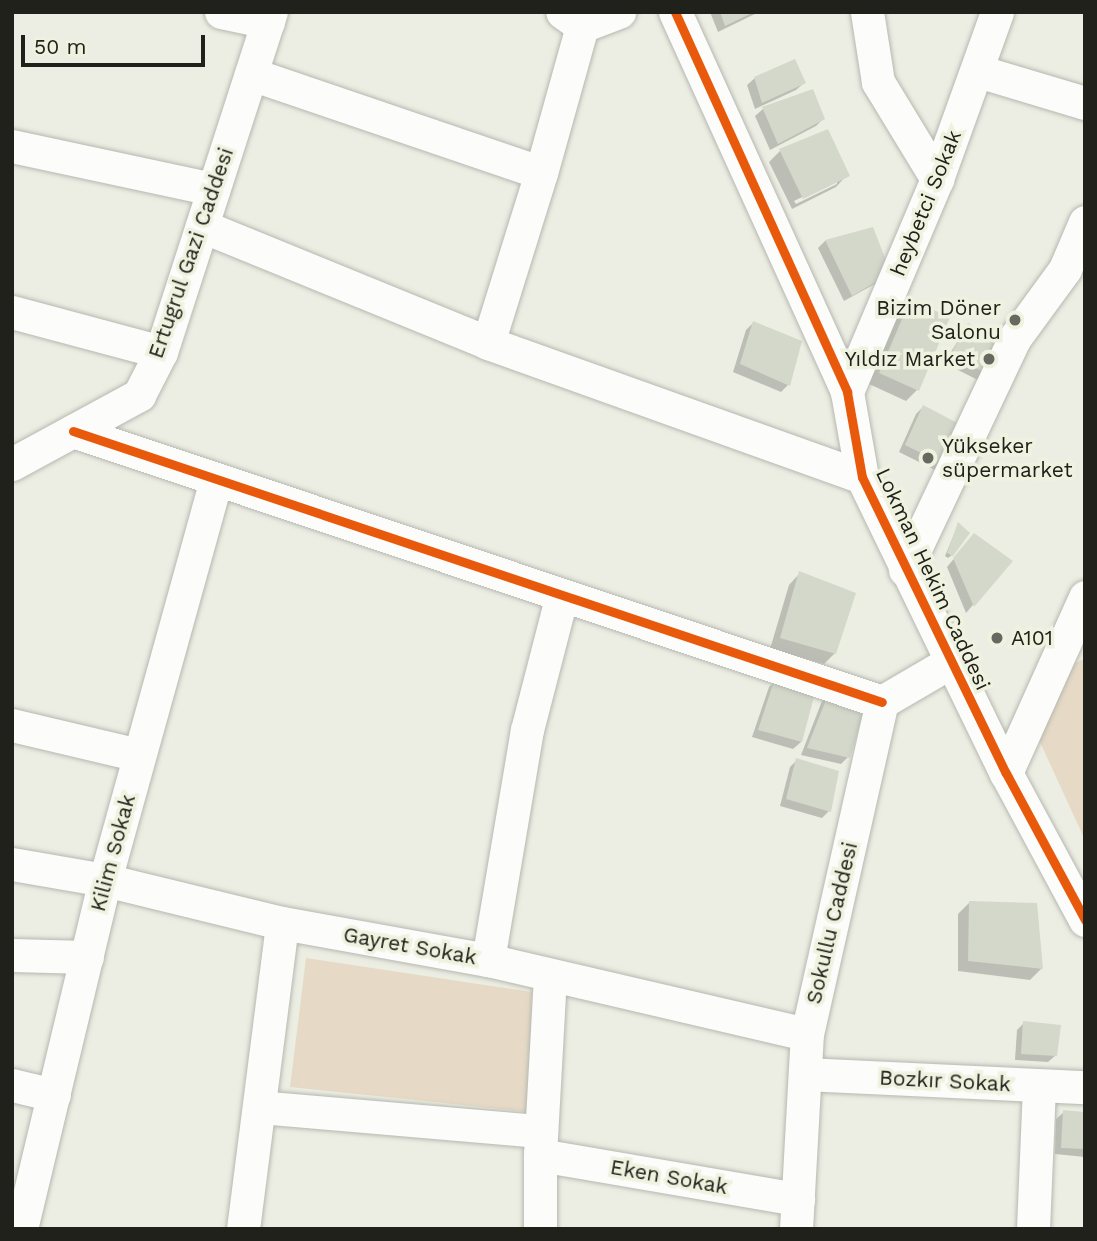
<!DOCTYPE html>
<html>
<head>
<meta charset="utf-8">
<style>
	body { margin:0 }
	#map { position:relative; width:1097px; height:1241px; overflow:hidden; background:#eceee3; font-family:"Work Sans",sans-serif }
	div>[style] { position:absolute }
	.green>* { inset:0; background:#e6dac6 }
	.shadow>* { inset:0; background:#0003 }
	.building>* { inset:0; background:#d3d8cb }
	.roads { filter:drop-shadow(0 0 2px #b6b8b0) drop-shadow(0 0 2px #b6b8b0) }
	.minor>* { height:33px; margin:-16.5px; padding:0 16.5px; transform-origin:16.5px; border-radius:16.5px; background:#fcfcfb }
	.cycleway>* { height:9px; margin:-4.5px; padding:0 4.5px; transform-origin:4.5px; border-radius:4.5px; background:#e8590c }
	.dots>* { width:19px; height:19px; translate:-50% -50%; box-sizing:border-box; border:4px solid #eff2df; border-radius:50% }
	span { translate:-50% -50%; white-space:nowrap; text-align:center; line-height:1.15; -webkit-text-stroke:7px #eff2df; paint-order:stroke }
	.street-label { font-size:21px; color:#20211a }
	.poi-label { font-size:21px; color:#20211a }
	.right { translate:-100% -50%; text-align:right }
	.left { translate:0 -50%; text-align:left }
	.frame { position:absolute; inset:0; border:14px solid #20211a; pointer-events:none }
	.scale { position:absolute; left:21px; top:35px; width:184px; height:32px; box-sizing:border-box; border:4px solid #20211a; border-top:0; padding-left:9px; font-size:21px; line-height:24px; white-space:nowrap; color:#20211a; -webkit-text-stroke:5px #eff2df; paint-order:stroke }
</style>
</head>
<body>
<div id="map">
	<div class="green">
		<i style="clip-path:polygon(1085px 659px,1085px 840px,1039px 740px,1072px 664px)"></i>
		<i style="clip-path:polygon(306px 958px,532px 992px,529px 1112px,290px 1087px)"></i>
	</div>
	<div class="shadow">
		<i style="clip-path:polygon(710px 12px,759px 12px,718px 32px)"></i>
		<i style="clip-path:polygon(755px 78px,804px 83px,796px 90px,755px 109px,747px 85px)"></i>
		<i style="clip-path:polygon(812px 92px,823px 119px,816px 126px,770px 150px,755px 116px,763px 109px)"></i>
		<i style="clip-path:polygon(evenodd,827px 131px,847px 175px,836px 187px,792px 209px,769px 162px,780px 151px,827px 131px,837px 180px,837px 184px,796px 204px,794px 201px,837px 180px)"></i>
		<i style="clip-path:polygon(872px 230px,882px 280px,844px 301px,818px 248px,825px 241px)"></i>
		<i style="clip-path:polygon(911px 303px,917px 390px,906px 401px,869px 384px,899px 314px)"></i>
		<i style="clip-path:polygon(753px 323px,788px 385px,781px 392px,733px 372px,746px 330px)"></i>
		<i style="clip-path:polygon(968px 325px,1000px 340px,980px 381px,944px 363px)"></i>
		<i style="clip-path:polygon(923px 407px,962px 428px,935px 470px,899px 452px,916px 414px)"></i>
		<i style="clip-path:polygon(958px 525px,952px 555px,948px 558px,945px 556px)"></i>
		<i style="clip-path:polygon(967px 543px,1010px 562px,966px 613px,947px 567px)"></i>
		<i style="clip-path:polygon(800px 573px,835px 653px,824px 664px,770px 649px,789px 585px)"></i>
		<i style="clip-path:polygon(776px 680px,801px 742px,793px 749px,752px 737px,769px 687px)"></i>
		<i style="clip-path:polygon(829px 694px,848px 757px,841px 764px,801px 755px,822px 701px)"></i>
		<i style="clip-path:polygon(797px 760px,829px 811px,822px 818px,780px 806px,790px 767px)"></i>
		<i style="clip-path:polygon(969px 903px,1035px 905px,1041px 969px,1030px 980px,958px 971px,958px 914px)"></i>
		<i style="clip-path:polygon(1024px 1023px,1056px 1055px,1048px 1062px,1015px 1060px,1017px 1030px)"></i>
		<i style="clip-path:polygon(1064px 1112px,1085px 1113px,1085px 1157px,1055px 1154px,1056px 1119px)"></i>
	</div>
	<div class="building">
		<i style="clip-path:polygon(720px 12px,754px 12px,725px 26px)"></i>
		<i style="clip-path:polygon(795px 59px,806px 83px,762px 103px,754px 77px)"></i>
		<i style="clip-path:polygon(813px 89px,825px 119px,778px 144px,762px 107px)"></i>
		<i style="clip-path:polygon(828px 129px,850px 176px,803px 199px,779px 149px)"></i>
		<i style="clip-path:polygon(873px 227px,891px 273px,852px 296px,825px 240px)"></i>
		<i style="clip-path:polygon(910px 300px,950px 317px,919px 391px,879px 373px)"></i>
		<i style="clip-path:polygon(753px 321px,802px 341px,790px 386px,740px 364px)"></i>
		<i style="clip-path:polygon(968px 323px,1002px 339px,988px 374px,950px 356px)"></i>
		<i style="clip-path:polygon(923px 405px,965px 427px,944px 464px,905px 445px)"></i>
		<i style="clip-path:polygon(958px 522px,970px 533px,953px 556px,947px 553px)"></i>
		<i style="clip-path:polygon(974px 533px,1013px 561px,974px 607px,953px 558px)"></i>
		<i style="clip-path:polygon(799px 571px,856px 593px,836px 654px,780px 638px)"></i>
		<i style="clip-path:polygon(775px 678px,815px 693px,802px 742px,758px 730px)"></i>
		<i style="clip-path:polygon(829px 692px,866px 705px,850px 758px,807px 748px)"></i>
		<i style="clip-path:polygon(796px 758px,839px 771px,831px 812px,786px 799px)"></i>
		<i style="clip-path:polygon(969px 901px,1037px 903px,1043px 969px,968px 961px)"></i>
		<i style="clip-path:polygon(1023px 1021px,1061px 1025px,1057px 1056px,1021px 1054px)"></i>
		<i style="clip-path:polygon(1063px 1110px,1085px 1112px,1085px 1149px,1061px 1148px)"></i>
	</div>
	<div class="roads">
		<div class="minor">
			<i style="left:221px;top:12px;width:48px;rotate:12deg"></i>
			<i style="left:675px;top:12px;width:417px;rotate:65.6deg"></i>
			<i style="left:847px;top:392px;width:86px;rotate:80deg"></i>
			<i style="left:862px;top:477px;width:329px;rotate:64.1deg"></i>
			<i style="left:1006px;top:773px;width:167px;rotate:61.7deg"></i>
			<i style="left:867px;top:12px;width:71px;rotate:81.1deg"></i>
			<i style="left:878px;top:82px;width:114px;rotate:58.7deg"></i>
			<i style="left:582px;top:26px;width:40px;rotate:-21deg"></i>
			<i style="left:978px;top:71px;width:112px;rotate:16.7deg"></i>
			<i style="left:251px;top:74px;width:306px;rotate:18.8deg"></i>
			<i style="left:12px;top:146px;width:206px;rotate:12.1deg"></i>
			<i style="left:202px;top:226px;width:309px;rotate:22.2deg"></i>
			<i style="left:488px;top:343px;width:397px;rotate:19.7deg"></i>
			<i style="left:12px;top:312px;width:154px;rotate:15deg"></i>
			<i style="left:488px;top:343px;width:178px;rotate:-72.7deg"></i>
			<i style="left:541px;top:173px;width:153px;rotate:-74.4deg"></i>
			<i style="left:582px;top:26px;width:24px;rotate:-145deg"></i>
			<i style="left:847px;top:392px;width:231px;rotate:-67.1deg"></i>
			<i style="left:937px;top:179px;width:177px;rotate:-70.2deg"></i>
			<i style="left:73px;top:431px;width:853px;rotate:18.52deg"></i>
			<i style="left:12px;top:464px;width:145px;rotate:-28.5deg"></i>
			<i style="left:139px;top:395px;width:48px;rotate:-62.9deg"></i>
			<i style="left:161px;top:352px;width:357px;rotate:-72.1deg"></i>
			<i style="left:905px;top:570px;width:255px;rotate:-64.7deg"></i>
			<i style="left:1014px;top:339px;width:87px;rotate:-53.9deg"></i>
			<i style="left:1065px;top:269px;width:51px;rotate:-66.9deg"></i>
			<i style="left:12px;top:725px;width:130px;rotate:13.3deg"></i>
			<i style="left:1006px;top:773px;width:193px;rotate:-65.8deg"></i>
			<i style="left:12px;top:864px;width:94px;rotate:9.8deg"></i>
			<i style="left:105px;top:880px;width:182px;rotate:13.7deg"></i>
			<i style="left:282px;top:923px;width:209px;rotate:10.2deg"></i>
			<i style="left:488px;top:960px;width:327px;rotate:13.1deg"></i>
			<i style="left:12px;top:955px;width:75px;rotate:1.5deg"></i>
			<i style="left:488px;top:960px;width:233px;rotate:-80.4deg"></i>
			<i style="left:527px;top:730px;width:139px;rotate:-75.5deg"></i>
			<i style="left:805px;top:1074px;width:280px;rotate:2.7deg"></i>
			<i style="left:12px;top:1085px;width:43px;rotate:13.4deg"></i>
			<i style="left:259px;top:1107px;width:283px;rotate:4.9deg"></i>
			<i style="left:540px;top:1155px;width:262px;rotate:9.7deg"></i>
			<i style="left:21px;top:1229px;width:359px;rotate:-76.5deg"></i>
			<i style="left:105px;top:880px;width:416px;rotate:-74.5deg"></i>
			<i style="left:243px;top:1229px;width:308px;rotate:-82.7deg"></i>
			<i style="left:540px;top:1229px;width:74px;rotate:-90deg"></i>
			<i style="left:540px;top:1155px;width:179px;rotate:-86.8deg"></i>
			<i style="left:796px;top:1229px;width:195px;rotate:-86.8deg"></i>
			<i style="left:807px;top:1034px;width:340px;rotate:-77.3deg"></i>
			<i style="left:882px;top:702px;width:81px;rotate:-30.4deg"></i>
			<i style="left:1033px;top:1229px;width:143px;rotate:-87.6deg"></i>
		</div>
	</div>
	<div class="cycleway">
		<i style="left:675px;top:12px;width:417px;rotate:65.6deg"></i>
		<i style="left:847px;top:392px;width:86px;rotate:80deg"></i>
		<i style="left:862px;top:477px;width:329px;rotate:64.1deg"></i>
		<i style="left:1006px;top:773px;width:167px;rotate:61.7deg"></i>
		<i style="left:73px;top:431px;width:853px;rotate:18.52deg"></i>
	</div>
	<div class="dots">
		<i style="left:1015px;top:320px;background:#676960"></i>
		<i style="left:989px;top:359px;background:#676960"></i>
		<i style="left:928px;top:458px;background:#676960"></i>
		<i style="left:997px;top:638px;background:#676960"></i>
	</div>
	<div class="street-label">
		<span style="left:926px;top:203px;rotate:-68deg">heybetci Sokak</span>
		<span style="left:191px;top:253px;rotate:-71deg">Ertugrul Gazi Caddesi</span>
		<span style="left:933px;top:579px;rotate:65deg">Lokman Hekim Caddesi</span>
		<span style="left:113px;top:853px;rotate:-75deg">Kilim Sokak</span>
		<span style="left:832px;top:923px;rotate:-77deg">Sokullu Caddesi</span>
		<span style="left:410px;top:946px;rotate:10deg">Gayret Sokak</span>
		<span style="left:945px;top:1081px;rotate:3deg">Bozkır Sokak</span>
		<span style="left:669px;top:1177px;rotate:10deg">Eken Sokak</span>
	</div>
	<div class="poi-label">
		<span class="right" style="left:1001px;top:320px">Bizim Döner<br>Salonu</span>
		<span class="right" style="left:975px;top:359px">Yıldız Market</span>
		<span class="left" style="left:942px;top:458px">Yükseker<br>süpermarket</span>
		<span class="left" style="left:1011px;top:638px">A101</span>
	</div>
	<div class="frame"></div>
	<div class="scale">50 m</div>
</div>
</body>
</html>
